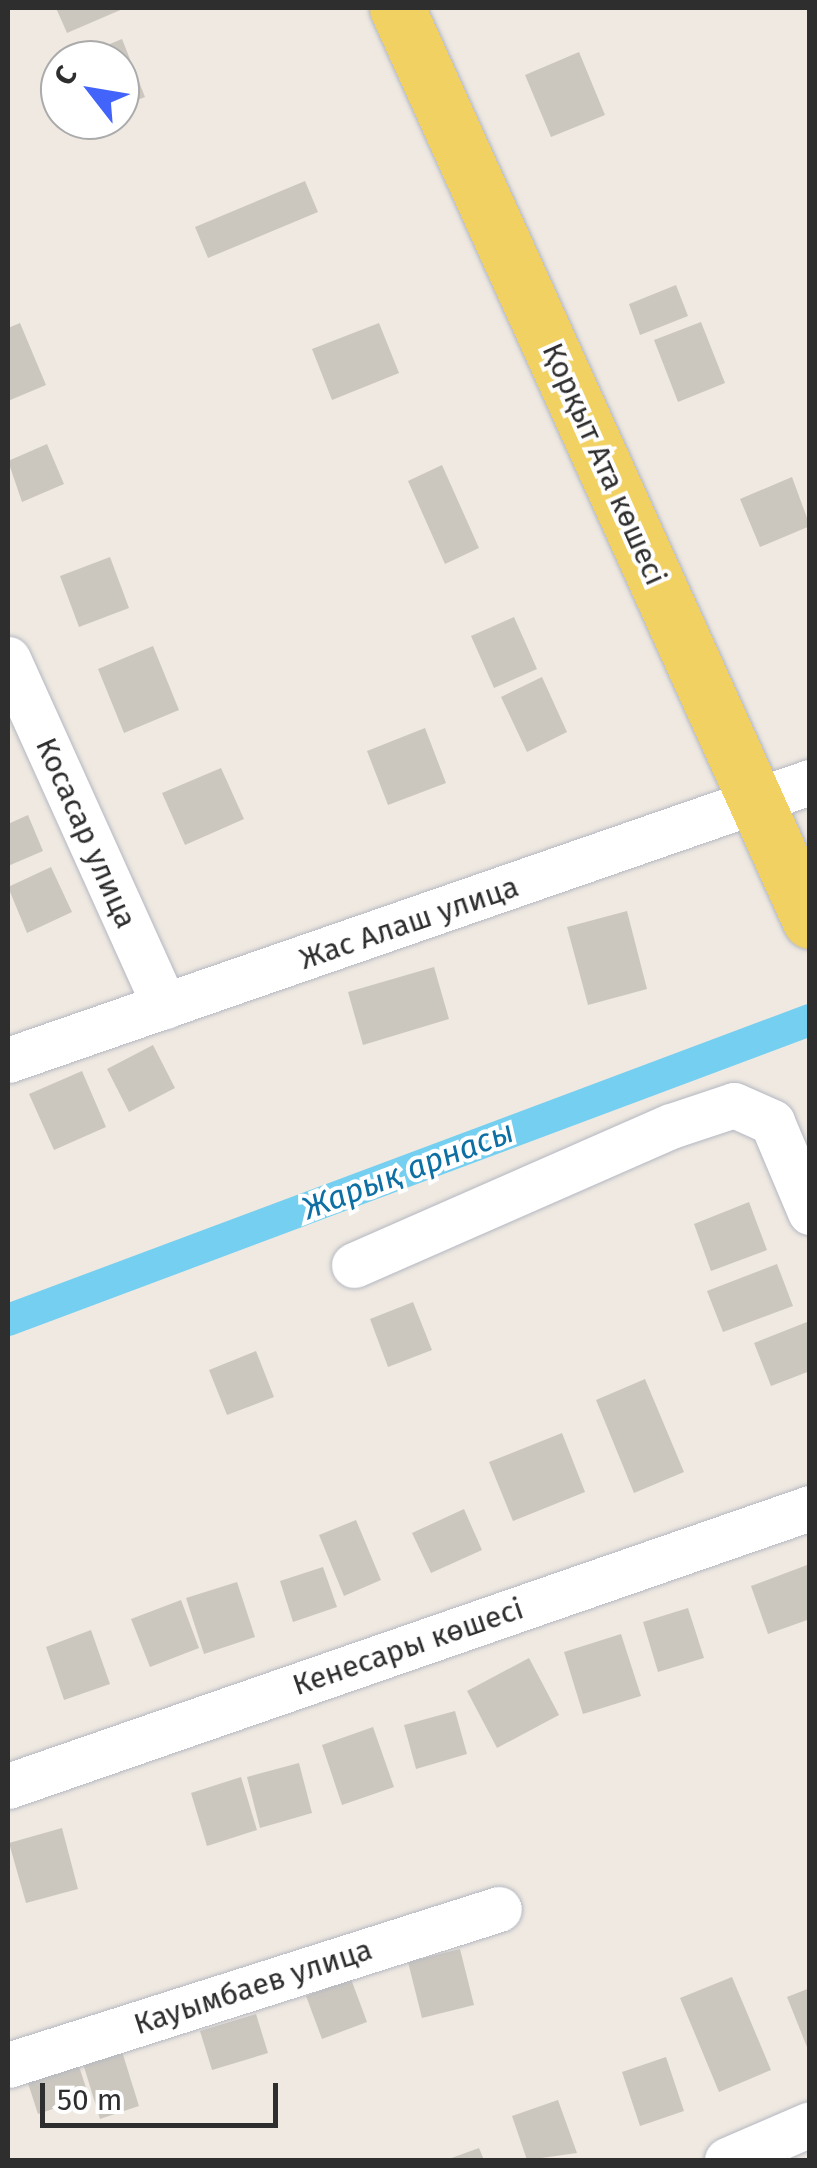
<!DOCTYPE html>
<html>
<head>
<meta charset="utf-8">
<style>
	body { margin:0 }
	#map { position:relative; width:817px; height:2168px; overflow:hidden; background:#efe9e1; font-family:"Fira Sans",sans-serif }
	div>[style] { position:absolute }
	.canal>* { height:32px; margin:-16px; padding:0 16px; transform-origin:16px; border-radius:16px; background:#75cff0 }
	.building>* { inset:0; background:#cbc7bf }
	.roads { filter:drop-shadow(0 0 2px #b4b7c1) drop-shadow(0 0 2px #b4b7c1) }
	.minor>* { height:45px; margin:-22.5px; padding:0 22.5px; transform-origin:22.5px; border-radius:22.5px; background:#fff }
	.major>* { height:55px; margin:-27.5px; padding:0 27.5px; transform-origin:27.5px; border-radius:27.5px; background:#f2d163 }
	span { translate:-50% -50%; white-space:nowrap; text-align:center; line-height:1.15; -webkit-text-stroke:8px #fff; paint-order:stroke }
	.street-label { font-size:30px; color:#2e2e2e }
	.water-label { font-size:32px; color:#0d6fa3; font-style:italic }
	.frame { position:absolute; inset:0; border:10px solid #2e2e2e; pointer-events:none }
	.north { position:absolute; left:40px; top:40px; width:100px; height:100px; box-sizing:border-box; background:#fff; border:2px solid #ababab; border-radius:50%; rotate:301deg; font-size:28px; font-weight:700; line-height:40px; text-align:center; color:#2e2e2e }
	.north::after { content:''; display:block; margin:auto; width:35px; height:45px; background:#4264fb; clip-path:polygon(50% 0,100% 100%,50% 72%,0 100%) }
	.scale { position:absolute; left:40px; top:2083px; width:238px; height:45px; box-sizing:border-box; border:5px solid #2e2e2e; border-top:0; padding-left:12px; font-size:30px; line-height:35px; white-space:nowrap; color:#2e2e2e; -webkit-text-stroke:8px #fff; paint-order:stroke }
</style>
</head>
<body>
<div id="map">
	<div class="canal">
		<i style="left:8px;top:1320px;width:856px;rotate:-20.51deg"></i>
	</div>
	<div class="building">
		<i style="clip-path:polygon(56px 8px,125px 8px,67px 33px)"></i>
		<i style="clip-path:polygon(122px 39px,145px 97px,120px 107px,120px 60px,71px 60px)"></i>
		<i style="clip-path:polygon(579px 52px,605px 115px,551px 137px,525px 75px)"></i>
		<i style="clip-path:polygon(305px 181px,318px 212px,208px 258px,195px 227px)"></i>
		<i style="clip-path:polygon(676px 285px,688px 316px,640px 335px,629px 304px)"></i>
		<i style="clip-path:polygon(701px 322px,725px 383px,678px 402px,654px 340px)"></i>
		<i style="clip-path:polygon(20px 323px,46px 385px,8px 401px,8px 328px)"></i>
		<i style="clip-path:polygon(379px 323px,399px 373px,332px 400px,312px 349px)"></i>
		<i style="clip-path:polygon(47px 444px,64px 484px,22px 502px,8px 461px)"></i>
		<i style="clip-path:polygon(442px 465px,479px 548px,445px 564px,408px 481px)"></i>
		<i style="clip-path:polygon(792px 477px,810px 526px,760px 547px,740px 499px)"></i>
		<i style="clip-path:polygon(110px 557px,129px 608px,79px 627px,60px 576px)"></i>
		<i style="clip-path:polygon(514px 617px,537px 669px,494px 688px,471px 636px)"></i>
		<i style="clip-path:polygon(153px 646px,179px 710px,124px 733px,98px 669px)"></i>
		<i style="clip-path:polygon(542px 677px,567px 732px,527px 752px,501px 697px)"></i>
		<i style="clip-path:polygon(425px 728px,446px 783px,388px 805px,367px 751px)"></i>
		<i style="clip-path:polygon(221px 768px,244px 819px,185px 845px,162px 793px)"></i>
		<i style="clip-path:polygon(28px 815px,43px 851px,8px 866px,8px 824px)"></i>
		<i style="clip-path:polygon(51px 867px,72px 912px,27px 933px,8px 887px)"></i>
		<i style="clip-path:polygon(627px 911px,647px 989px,588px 1005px,567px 927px)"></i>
		<i style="clip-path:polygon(434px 967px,449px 1019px,363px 1045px,348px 992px)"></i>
		<i style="clip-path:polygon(153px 1045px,175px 1088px,129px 1112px,107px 1069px)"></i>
		<i style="clip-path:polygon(82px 1071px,106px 1127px,54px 1150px,29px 1094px)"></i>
		<i style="clip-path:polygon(749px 1202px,767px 1250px,711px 1271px,694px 1224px)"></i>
		<i style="clip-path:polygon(777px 1264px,793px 1306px,723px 1332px,707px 1291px)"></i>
		<i style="clip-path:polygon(413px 1302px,432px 1350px,388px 1367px,370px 1319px)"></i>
		<i style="clip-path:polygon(807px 1322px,810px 1371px,771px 1386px,754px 1343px)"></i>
		<i style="clip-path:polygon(256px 1351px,274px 1397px,227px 1415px,209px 1370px)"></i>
		<i style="clip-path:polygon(645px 1379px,684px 1472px,634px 1493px,596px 1400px)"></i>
		<i style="clip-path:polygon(562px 1433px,585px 1492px,513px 1521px,489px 1462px)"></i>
		<i style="clip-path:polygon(464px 1509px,482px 1550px,431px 1573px,412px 1533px)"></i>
		<i style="clip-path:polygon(356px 1520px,381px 1580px,344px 1596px,319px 1535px)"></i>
		<i style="clip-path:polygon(807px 1565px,810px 1619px,768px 1634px,751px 1586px)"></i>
		<i style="clip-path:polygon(323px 1567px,337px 1607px,293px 1622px,280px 1581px)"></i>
		<i style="clip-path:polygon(237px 1582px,255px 1637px,204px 1654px,186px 1598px)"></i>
		<i style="clip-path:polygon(181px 1600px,199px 1648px,150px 1667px,131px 1619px)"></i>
		<i style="clip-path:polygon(688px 1608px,704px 1658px,658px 1672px,643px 1622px)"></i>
		<i style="clip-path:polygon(91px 1630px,110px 1684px,64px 1700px,46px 1647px)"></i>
		<i style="clip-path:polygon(621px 1634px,641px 1696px,583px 1714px,564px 1652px)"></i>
		<i style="clip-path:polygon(529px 1658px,559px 1715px,497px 1748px,467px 1691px)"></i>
		<i style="clip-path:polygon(455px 1711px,467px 1754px,416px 1769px,404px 1725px)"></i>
		<i style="clip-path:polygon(373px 1727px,394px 1787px,342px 1805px,322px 1745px)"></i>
		<i style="clip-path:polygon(299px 1763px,312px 1813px,260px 1828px,247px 1777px)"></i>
		<i style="clip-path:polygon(241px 1777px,257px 1830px,207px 1846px,191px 1793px)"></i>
		<i style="clip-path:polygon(62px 1828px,78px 1889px,26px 1903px,9px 1843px)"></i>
		<i style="clip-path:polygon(460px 1949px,474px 2005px,422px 2018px,408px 1962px)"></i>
		<i style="clip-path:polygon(732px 1977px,771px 2070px,719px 2092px,680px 1998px)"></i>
		<i style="clip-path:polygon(351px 1979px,367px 2022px,322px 2039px,306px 1996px)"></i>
		<i style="clip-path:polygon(810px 1988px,810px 2052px,809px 2052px,787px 1997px)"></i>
		<i style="clip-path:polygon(256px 2014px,268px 2053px,212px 2070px,200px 2031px)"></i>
		<i style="clip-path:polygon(120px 2045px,139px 2106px,100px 2119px,81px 2057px)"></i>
		<i style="clip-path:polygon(666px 2057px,684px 2111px,640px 2126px,622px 2072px)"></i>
		<i style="clip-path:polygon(77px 2060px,89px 2097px,38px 2114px,26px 2077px)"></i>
		<i style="clip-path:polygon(558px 2100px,577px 2153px,527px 2160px,512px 2116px)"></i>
		<i style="clip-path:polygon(479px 2148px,484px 2160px,446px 2160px)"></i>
	</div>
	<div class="roads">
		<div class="minor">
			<i style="left:8px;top:659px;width:381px;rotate:65.7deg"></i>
			<i style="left:8px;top:1060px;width:849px;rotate:-19.12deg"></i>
			<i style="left:354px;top:1265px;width:346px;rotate:-23.7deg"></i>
			<i style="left:671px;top:1126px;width:66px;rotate:-18.4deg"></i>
			<i style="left:734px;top:1105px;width:42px;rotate:24.1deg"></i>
			<i style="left:772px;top:1122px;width:98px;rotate:67.1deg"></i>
			<i style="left:8px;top:1786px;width:849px;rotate:-19.12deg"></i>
			<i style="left:8px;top:2065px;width:515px;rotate:-17.63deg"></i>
			<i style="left:727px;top:2160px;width:90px;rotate:-23.4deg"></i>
		</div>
		<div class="major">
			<i style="left:397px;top:8px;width:1002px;rotate:65.66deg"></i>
		</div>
	</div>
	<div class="street-label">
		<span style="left:604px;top:464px;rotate:66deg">Қорқыт Ата көшесі</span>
		<span style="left:86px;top:833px;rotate:66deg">Косасар улица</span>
		<span style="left:409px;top:923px;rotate:-19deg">Жас Алаш улица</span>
		<span style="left:408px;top:1647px;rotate:-19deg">Кенесары көшесі</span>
		<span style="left:253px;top:1987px;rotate:-18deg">Кауымбаев улица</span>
	</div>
	<div class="water-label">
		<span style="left:408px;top:1170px;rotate:-21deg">Жарық арнасы</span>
	</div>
	<div class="frame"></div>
	<div class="north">С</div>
	<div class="scale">50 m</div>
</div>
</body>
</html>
